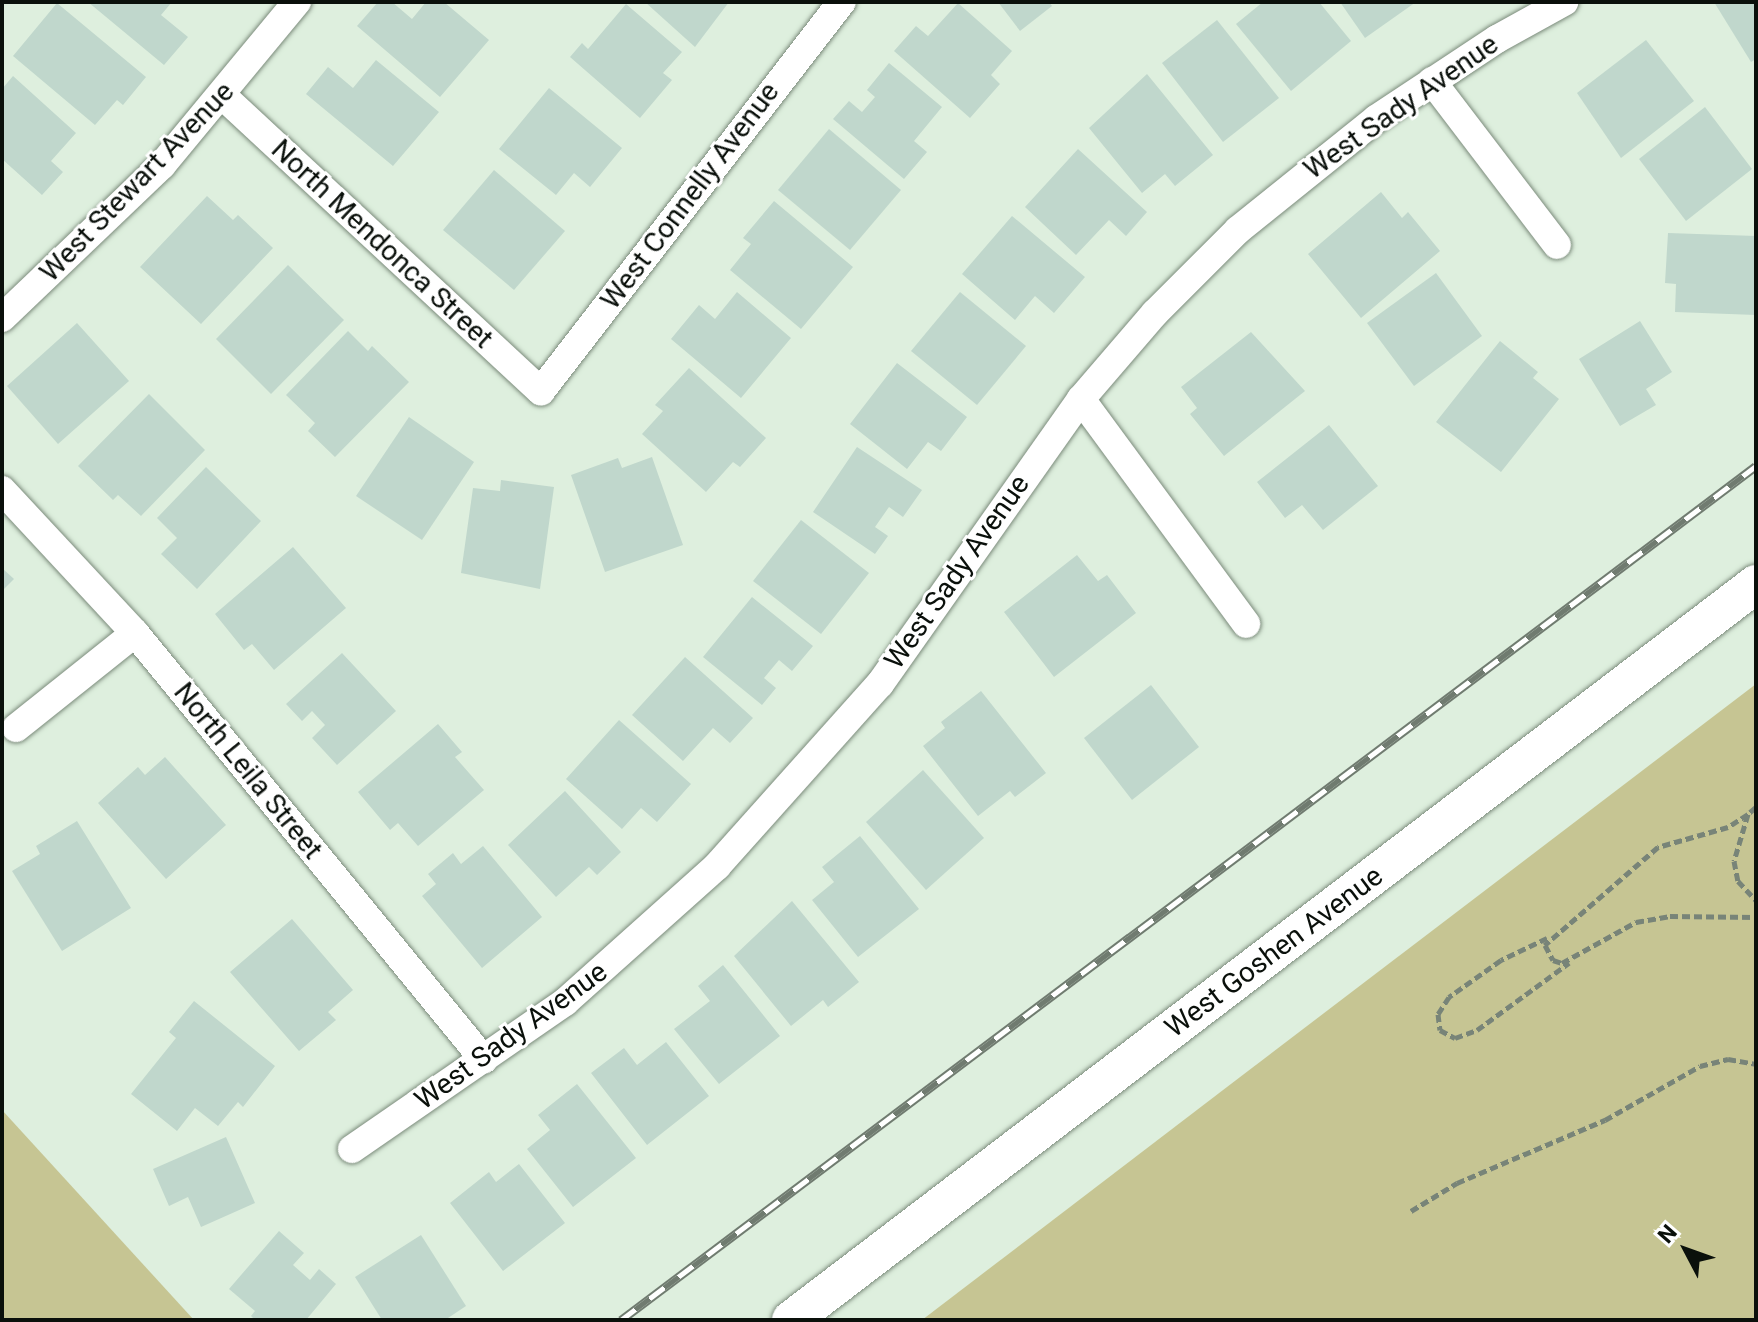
<!DOCTYPE html>
<html>
<head>
<meta charset="utf-8">
<style>
	body { margin:0 }
	#map { position:relative; width:1758px; height:1322px; overflow:hidden; background:#deefde; font-family:Roboto,sans-serif }
	div>[style] { position:absolute }
	.green>* { inset:0; background:#c6c593 }
	.building>* { inset:0; background:#c0d7cc }
	.path>* { height:5px; margin-top:-2.5px; transform-origin:0; background:repeating-linear-gradient(90deg,#788478 0 8px,transparent 0 12px) }
	.roads { filter:drop-shadow(0 0 2px #7b8b7b) drop-shadow(0 0 2px #7b8b7b) }
	.street>* { height:28px; margin:-14px; padding:0 14px; transform-origin:14px; border-radius:14px; background:#fff }
	.secondary>* { height:38px; margin:-19px; padding:0 19px; transform-origin:19px; border-radius:19px; background:#fff }
	.rail>* { height:9px; margin-top:-4.5px; transform-origin:0; background:repeating-linear-gradient(90deg,#fff 0 18px,#707b70 0 36px); box-sizing:border-box; border-block:2px solid #707b70 }
	span { translate:-50% -50%; white-space:nowrap; text-align:center; line-height:1.15; -webkit-text-stroke:6px #fff; paint-order:stroke }
	.street-label { font-size:28px; color:#0a100b }
	.frame { position:absolute; inset:0; border:4px solid #0a100b; pointer-events:none }
	.north { position:absolute; left:1646px; top:1210px; width:80px; height:80px; -webkit-text-stroke:6px #fff; paint-order:stroke; rotate:311deg; font-size:22px; font-weight:700; line-height:32px; text-align:center; color:#0a100b }
	.north::after { content:''; display:block; margin:auto; width:28px; height:36px; background:#0a100b; clip-path:polygon(50% 0,100% 100%,50% 72%,0 100%) }
</style>
</head>
<body>
<div id="map">
	<div class="green">
		<i style="clip-path:polygon(1756px 684px,1756px 1320px,922px 1320px,1227px 1087px)"></i>
		<i style="clip-path:polygon(2px 1110px,194px 1320px,2px 1320px)"></i>
	</div>
	<div class="building">
		<i style="clip-path:polygon(88px 2px,172px 2px,161px 15px,188px 37px,164px 65px)"></i>
		<i style="clip-path:polygon(378px 2px,392px 2px,412px 19px,426px 2px,444px 2px,489px 40px,440px 97px,357px 26px)"></i>
		<i style="clip-path:polygon(645px 2px,729px 2px,695px 47px)"></i>
		<i style="clip-path:polygon(998px 2px,1049px 2px,1052px 6px,1020px 31px)"></i>
		<i style="clip-path:polygon(1263px 2px,1319px 2px,1351px 41px,1291px 91px,1236px 24px)"></i>
		<i style="clip-path:polygon(1340px 2px,1416px 2px,1365px 38px)"></i>
		<i style="clip-path:polygon(1714px 2px,1756px 2px,1756px 59px,1751px 62px)"></i>
		<i style="clip-path:polygon(57px 3px,146px 77px,123px 105px,117px 100px,95px 125px,13px 56px)"></i>
		<i style="clip-path:polygon(958px 3px,1012px 51px,991px 75px,1000px 84px,970px 118px,894px 51px,916px 26px,928px 36px)"></i>
		<i style="clip-path:polygon(626px 4px,682px 52px,663px 73px,672px 80px,640px 118px,570px 57px,582px 43px,588px 49px)"></i>
		<i style="clip-path:polygon(1217px 20px,1279px 98px,1223px 142px,1162px 63px)"></i>
		<i style="clip-path:polygon(1646px 40px,1694px 101px,1621px 158px,1577px 93px)"></i>
		<i style="clip-path:polygon(376px 60px,439px 112px,393px 166px,306px 94px,328px 67px,353px 88px)"></i>
		<i style="clip-path:polygon(889px 63px,942px 107px,914px 141px,927px 152px,904px 179px,833px 119px,849px 101px,862px 112px,875px 97px,867px 90px)"></i>
		<i style="clip-path:polygon(1147px 74px,1213px 155px,1175px 186px,1165px 174px,1142px 193px,1089px 128px)"></i>
		<i style="clip-path:polygon(13px 76px,76px 133px,51px 161px,63px 172px,42px 195px,2px 159px,2px 89px)"></i>
		<i style="clip-path:polygon(549px 88px,622px 148px,590px 187px,574px 173px,556px 195px,499px 149px)"></i>
		<i style="clip-path:polygon(1705px 107px,1752px 169px,1686px 221px,1639px 159px)"></i>
		<i style="clip-path:polygon(829px 129px,901px 190px,850px 250px,778px 190px)"></i>
		<i style="clip-path:polygon(1078px 149px,1147px 212px,1126px 236px,1109px 220px,1076px 255px,1025px 207px)"></i>
		<i style="clip-path:polygon(494px 170px,565px 231px,514px 290px,443px 230px)"></i>
		<i style="clip-path:polygon(1381px 192px,1402px 218px,1408px 212px,1440px 251px,1361px 318px,1308px 254px)"></i>
		<i style="clip-path:polygon(207px 196px,233px 220px,238px 215px,273px 248px,201px 324px,140px 267px)"></i>
		<i style="clip-path:polygon(774px 201px,853px 267px,801px 329px,730px 270px,751px 244px,743px 238px)"></i>
		<i style="clip-path:polygon(1012px 216px,1085px 277px,1054px 313px,1035px 296px,1015px 320px,962px 274px)"></i>
		<i style="clip-path:polygon(1668px 233px,1756px 236px,1756px 315px,1675px 312px,1676px 284px,1665px 283px)"></i>
		<i style="clip-path:polygon(288px 265px,344px 320px,271px 394px,216px 339px)"></i>
		<i style="clip-path:polygon(1436px 273px,1482px 336px,1414px 386px,1367px 323px)"></i>
		<i style="clip-path:polygon(737px 292px,791px 338px,741px 398px,671px 339px,699px 305px,715px 319px)"></i>
		<i style="clip-path:polygon(960px 292px,1026px 346px,977px 405px,911px 351px)"></i>
		<i style="clip-path:polygon(1640px 321px,1672px 372px,1646px 389px,1656px 405px,1620px 426px,1579px 359px)"></i>
		<i style="clip-path:polygon(77px 323px,129px 381px,58px 444px,7px 386px)"></i>
		<i style="clip-path:polygon(348px 331px,368px 351px,372px 346px,409px 382px,335px 457px,308px 431px,315px 423px,286px 395px)"></i>
		<i style="clip-path:polygon(1251px 332px,1305px 391px,1224px 456px,1190px 414px,1197px 408px,1181px 387px)"></i>
		<i style="clip-path:polygon(1500px 341px,1538px 372px,1533px 378px,1559px 399px,1501px 472px,1436px 422px)"></i>
		<i style="clip-path:polygon(897px 363px,967px 417px,941px 451px,928px 442px,907px 469px,850px 424px)"></i>
		<i style="clip-path:polygon(689px 368px,766px 438px,740px 467px,733px 462px,706px 492px,642px 434px,663px 411px,655px 405px)"></i>
		<i style="clip-path:polygon(149px 394px,205px 450px,141px 516px,118px 495px,113px 500px,78px 466px)"></i>
		<i style="clip-path:polygon(409px 417px,474px 462px,422px 540px,356px 496px)"></i>
		<i style="clip-path:polygon(1329px 425px,1378px 486px,1323px 530px,1302px 505px,1285px 518px,1257px 482px)"></i>
		<i style="clip-path:polygon(857px 447px,922px 490px,903px 517px,889px 507px,875px 527px,888px 536px,875px 554px,813px 512px)"></i>
		<i style="clip-path:polygon(652px 457px,683px 545px,605px 572px,571px 475px,618px 458px,622px 468px)"></i>
		<i style="clip-path:polygon(206px 467px,261px 521px,197px 589px,161px 554px,177px 538px,157px 518px)"></i>
		<i style="clip-path:polygon(501px 480px,554px 487px,540px 589px,461px 573px,473px 488px,500px 491px)"></i>
		<i style="clip-path:polygon(801px 520px,869px 573px,821px 634px,753px 581px)"></i>
		<i style="clip-path:polygon(293px 547px,346px 608px,274px 670px,252px 644px,244px 650px,215px 614px)"></i>
		<i style="clip-path:polygon(1077px 555px,1098px 581px,1107px 575px,1136px 613px,1054px 677px,1004px 612px)"></i>
		<i style="clip-path:polygon(2px 568px,14px 579px,2px 591px)"></i>
		<i style="clip-path:polygon(752px 597px,813px 646px,792px 671px,779px 660px,764px 678px,776px 688px,762px 705px,703px 657px)"></i>
		<i style="clip-path:polygon(342px 653px,396px 711px,337px 765px,312px 738px,325px 725px,312px 711px,302px 721px,286px 704px)"></i>
		<i style="clip-path:polygon(685px 657px,753px 718px,730px 743px,713px 728px,683px 761px,632px 715px)"></i>
		<i style="clip-path:polygon(1151px 685px,1199px 747px,1132px 800px,1084px 738px)"></i>
		<i style="clip-path:polygon(981px 691px,1046px 773px,1015px 797px,1010px 791px,978px 816px,923px 746px,945px 728px,941px 722px)"></i>
		<i style="clip-path:polygon(619px 720px,691px 784px,657px 822px,641px 808px,622px 829px,566px 779px)"></i>
		<i style="clip-path:polygon(438px 724px,462px 752px,455px 757px,484px 790px,418px 846px,398px 823px,390px 830px,358px 792px)"></i>
		<i style="clip-path:polygon(165px 757px,226px 825px,166px 879px,98px 803px,138px 767px,145px 775px)"></i>
		<i style="clip-path:polygon(923px 770px,984px 838px,926px 890px,866px 822px)"></i>
		<i style="clip-path:polygon(565px 791px,621px 852px,597px 875px,589px 867px,556px 897px,508px 845px)"></i>
		<i style="clip-path:polygon(77px 821px,131px 908px,62px 951px,12px 871px,40px 854px,36px 846px)"></i>
		<i style="clip-path:polygon(860px 836px,919px 909px,858px 957px,812px 900px,834px 882px,822px 867px)"></i>
		<i style="clip-path:polygon(483px 846px,542px 917px,482px 968px,422px 896px,436px 884px,428px 874px,453px 853px,461px 864px)"></i>
		<i style="clip-path:polygon(792px 901px,859px 982px,828px 1007px,823px 1000px,791px 1026px,734px 956px)"></i>
		<i style="clip-path:polygon(292px 919px,353px 990px,328px 1012px,336px 1020px,299px 1051px,230px 972px)"></i>
		<i style="clip-path:polygon(723px 965px,780px 1036px,719px 1084px,674px 1029px,710px 1001px,698px 986px)"></i>
		<i style="clip-path:polygon(194px 1001px,275px 1066px,243px 1107px,238px 1102px,218px 1126px,195px 1108px,177px 1131px,131px 1094px,176px 1038px,169px 1032px)"></i>
		<i style="clip-path:polygon(666px 1042px,709px 1096px,647px 1145px,591px 1073px,624px 1048px,637px 1065px)"></i>
		<i style="clip-path:polygon(577px 1084px,636px 1158px,573px 1207px,527px 1149px,550px 1130px,538px 1115px)"></i>
		<i style="clip-path:polygon(226px 1137px,255px 1203px,201px 1227px,188px 1197px,169px 1206px,153px 1169px)"></i>
		<i style="clip-path:polygon(519px 1164px,565px 1223px,503px 1271px,450px 1203px,489px 1172px,496px 1182px)"></i>
		<i style="clip-path:polygon(279px 1231px,304px 1253px,293px 1265px,310px 1280px,319px 1269px,336px 1284px,306px 1320px,255px 1320px,251px 1316px,255px 1311px,229px 1289px)"></i>
		<i style="clip-path:polygon(421px 1235px,466px 1306px,445px 1320px,382px 1320px,355px 1277px)"></i>
	</div>
	<div class="path">
		<i style="left:1756px;top:807px;width:11px;rotate:139deg"></i>
		<i style="left:1748px;top:814px;width:49px;rotate:106.6deg"></i>
		<i style="left:1734px;top:861px;width:20px;rotate:79deg"></i>
		<i style="left:1738px;top:881px;width:26px;rotate:47deg"></i>
		<i style="left:1748px;top:814px;width:24px;rotate:147deg"></i>
		<i style="left:1728px;top:827px;width:73px;rotate:164.1deg"></i>
		<i style="left:1658px;top:847px;width:150px;rotate:139.1deg"></i>
		<i style="left:1545px;top:945px;width:17px;rotate:62deg"></i>
		<i style="left:1553px;top:960px;width:9px;rotate:18deg"></i>
		<i style="left:1562px;top:963px;width:85px;rotate:-29deg"></i>
		<i style="left:1636px;top:922px;width:35px;rotate:-10deg"></i>
		<i style="left:1670px;top:916px;width:86px;rotate:0.7deg"></i>
		<i style="left:1547px;top:938px;width:51px;rotate:154.4deg"></i>
		<i style="left:1501px;top:960px;width:64px;rotate:144.6deg"></i>
		<i style="left:1449px;top:997px;width:20px;rotate:123deg"></i>
		<i style="left:1438px;top:1014px;width:16px;rotate:83deg"></i>
		<i style="left:1440px;top:1030px;width:17px;rotate:28deg"></i>
		<i style="left:1455px;top:1038px;width:23px;rotate:-20deg"></i>
		<i style="left:1477px;top:1030px;width:114px;rotate:-36.1deg"></i>
		<i style="left:1411px;top:1211px;width:54px;rotate:-31.3deg"></i>
		<i style="left:1457px;top:1183px;width:161px;rotate:-23.1deg"></i>
		<i style="left:1605px;top:1120px;width:109px;rotate:-29.6deg"></i>
		<i style="left:1700px;top:1066px;width:29px;rotate:-14deg"></i>
		<i style="left:1728px;top:1059px;width:28px;rotate:10deg"></i>
	</div>
	<div class="roads">
		<div class="street">
			<i style="left:1432px;top:81px;width:206px;rotate:52.7deg"></i>
			<i style="left:223px;top:96px;width:434px;rotate:42.9deg"></i>
			<i style="left:541px;top:391px;width:492px;rotate:-52.3deg"></i>
			<i style="left:2px;top:318px;width:221px;rotate:-43.7deg"></i>
			<i style="left:162px;top:165px;width:212px;rotate:-50.4deg"></i>
			<i style="left:1081px;top:399px;width:279px;rotate:53.7deg"></i>
			<i style="left:2px;top:490px;width:195px;rotate:47.1deg"></i>
			<i style="left:135px;top:633px;width:551px;rotate:50.74deg"></i>
			<i style="left:16px;top:728px;width:152px;rotate:-38.6deg"></i>
			<i style="left:352px;top:1149px;width:259px;rotate:-34.6deg"></i>
			<i style="left:565px;top:1002px;width:204px;rotate:-41.8deg"></i>
			<i style="left:717px;top:866px;width:244px;rotate:-48.2deg"></i>
			<i style="left:880px;top:684px;width:349px;rotate:-54.8deg"></i>
			<i style="left:1081px;top:399px;width:113px;rotate:-49.3deg"></i>
			<i style="left:1155px;top:313px;width:117px;rotate:-45deg"></i>
			<i style="left:1238px;top:230px;width:177px;rotate:-38.8deg"></i>
			<i style="left:1376px;top:119px;width:145px;rotate:-33.5deg"></i>
			<i style="left:1497px;top:39px;width:77px;rotate:-28.9deg"></i>
		</div>
		<div class="secondary">
			<i style="left:791px;top:1320px;width:1214px;rotate:-37.33deg"></i>
		</div>
	</div>
	<div class="rail">
		<i style="left:621px;top:1320px;width:1420px;rotate:-36.96deg"></i>
	</div>
	<div class="street-label">
		<span style="left:1401px;top:107px;rotate:-35deg">West Sady Avenue</span>
		<span style="left:137px;top:182px;rotate:-46deg">West Stewart Avenue</span>
		<span style="left:690px;top:196px;rotate:-53deg">West Connelly Avenue</span>
		<span style="left:382px;top:244px;rotate:43deg">North Mendonca Street</span>
		<span style="left:957px;top:572px;rotate:-55deg">West Sady Avenue</span>
		<span style="left:248px;top:771px;rotate:51deg">North Leila Street</span>
		<span style="left:1274px;top:952px;rotate:-37deg">West Goshen Avenue</span>
		<span style="left:511px;top:1036px;rotate:-36deg">West Sady Avenue</span>
	</div>
	<div class="frame"></div>
	<div class="north">N</div>
</div>
</body>
</html>
